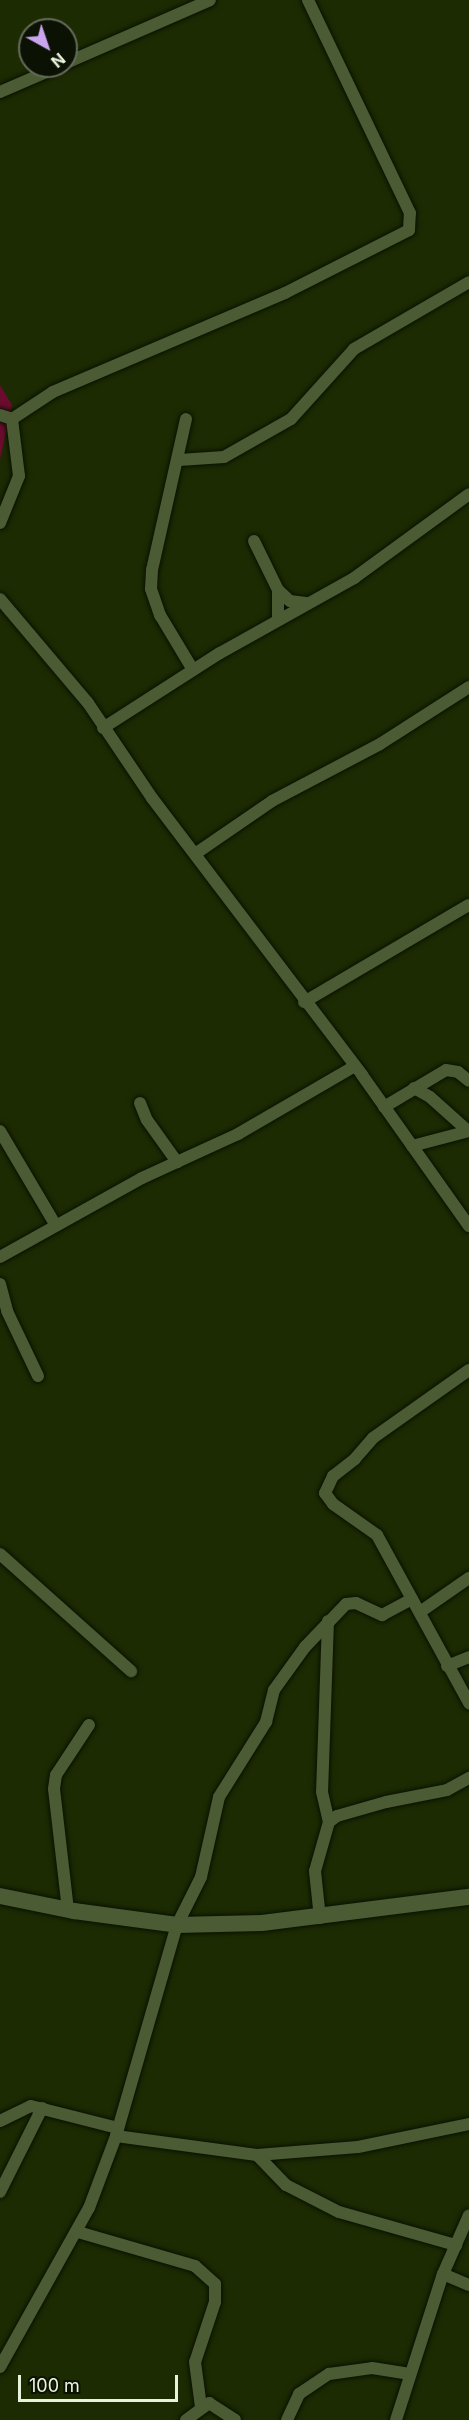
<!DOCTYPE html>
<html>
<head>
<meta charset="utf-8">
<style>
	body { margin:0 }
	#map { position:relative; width:469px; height:2420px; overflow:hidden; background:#1d2b03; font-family:Inter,sans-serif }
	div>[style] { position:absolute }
	.green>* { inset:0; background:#6b0c2e }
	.roads { filter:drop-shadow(0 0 2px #091200) drop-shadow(0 0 2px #091200) }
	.street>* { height:12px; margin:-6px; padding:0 6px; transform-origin:6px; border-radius:6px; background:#4b5b33 }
	.secondary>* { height:16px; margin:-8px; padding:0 8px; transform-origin:8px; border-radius:8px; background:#4b5b33 }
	span { translate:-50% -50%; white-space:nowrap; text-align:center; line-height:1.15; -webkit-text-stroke:6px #0b1103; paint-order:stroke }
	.north { position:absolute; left:18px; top:18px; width:60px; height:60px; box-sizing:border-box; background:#0b1103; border:2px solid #646b5a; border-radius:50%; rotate:140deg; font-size:16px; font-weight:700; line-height:24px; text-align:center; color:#e9f3dc }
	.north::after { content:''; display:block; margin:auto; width:21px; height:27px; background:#c9a5ee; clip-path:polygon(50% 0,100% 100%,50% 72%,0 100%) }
	.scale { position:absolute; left:18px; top:2375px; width:160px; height:27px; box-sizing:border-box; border:3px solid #e9f3dc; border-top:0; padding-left:8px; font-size:18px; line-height:21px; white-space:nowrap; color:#e9f3dc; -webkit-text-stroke:4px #0b1103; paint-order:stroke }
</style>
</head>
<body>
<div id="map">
	<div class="green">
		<i style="clip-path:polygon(0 385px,12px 405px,0 459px)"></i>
	</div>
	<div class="roads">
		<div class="street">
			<i style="left:66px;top:63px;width:157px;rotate:-23.6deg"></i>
			<i style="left:0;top:92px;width:65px;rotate:-23.4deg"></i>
			<i style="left:0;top:415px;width:13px;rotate:18deg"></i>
			<i style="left:12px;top:419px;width:49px;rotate:-33.4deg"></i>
			<i style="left:53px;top:392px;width:252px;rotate:-23.1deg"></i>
			<i style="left:285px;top:293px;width:139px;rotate:-26.9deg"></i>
			<i style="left:409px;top:230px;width:17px;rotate:-87deg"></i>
			<i style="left:410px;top:213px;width:236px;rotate:-115.6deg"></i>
			<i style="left:186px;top:419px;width:155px;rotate:102.7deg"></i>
			<i style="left:152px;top:570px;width:19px;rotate:93deg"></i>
			<i style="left:151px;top:589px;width:28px;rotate:71deg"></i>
			<i style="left:160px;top:615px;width:64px;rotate:59deg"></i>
			<i style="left:179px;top:460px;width:45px;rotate:-3.8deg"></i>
			<i style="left:224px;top:457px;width:77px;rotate:-29.6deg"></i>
			<i style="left:291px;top:419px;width:94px;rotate:-48deg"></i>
			<i style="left:354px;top:349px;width:133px;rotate:-30.2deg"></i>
			<i style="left:0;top:523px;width:51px;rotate:-68deg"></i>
			<i style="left:19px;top:476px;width:57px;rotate:-97deg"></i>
			<i style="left:254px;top:541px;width:55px;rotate:63.9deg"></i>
			<i style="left:278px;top:590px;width:16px;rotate:43deg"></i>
			<i style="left:290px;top:601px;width:16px;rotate:7deg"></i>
			<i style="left:278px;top:590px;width:30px;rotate:90deg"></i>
			<i style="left:0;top:599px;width:136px;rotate:49.8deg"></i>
			<i style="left:88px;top:703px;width:115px;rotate:56deg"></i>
			<i style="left:152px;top:798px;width:348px;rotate:52.8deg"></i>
			<i style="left:362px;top:1075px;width:185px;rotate:54.7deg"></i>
			<i style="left:103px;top:728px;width:139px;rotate:-32.7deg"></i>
			<i style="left:220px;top:653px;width:154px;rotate:-29.2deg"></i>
			<i style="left:354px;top:578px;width:142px;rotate:-36.1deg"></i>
			<i style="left:195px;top:854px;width:93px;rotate:-34.5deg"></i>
			<i style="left:272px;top:801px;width:122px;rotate:-27.8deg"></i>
			<i style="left:380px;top:744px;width:106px;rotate:-32.6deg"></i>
			<i style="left:304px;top:1002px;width:191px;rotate:-30.5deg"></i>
			<i style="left:414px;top:1088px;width:18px;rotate:29deg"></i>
			<i style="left:430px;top:1097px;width:51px;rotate:41.8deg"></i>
			<i style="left:140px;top:1103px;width:18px;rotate:68deg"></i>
			<i style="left:147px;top:1120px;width:52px;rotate:54.5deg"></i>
			<i style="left:384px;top:1107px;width:72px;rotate:-30.8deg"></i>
			<i style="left:446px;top:1070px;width:12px;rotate:9deg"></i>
			<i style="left:458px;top:1072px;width:14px;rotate:39deg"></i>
			<i style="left:0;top:1131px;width:108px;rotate:59.4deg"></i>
			<i style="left:412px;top:1146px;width:59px;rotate:-14.7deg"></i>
			<i style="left:0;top:1257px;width:162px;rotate:-29.1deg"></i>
			<i style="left:142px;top:1178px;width:106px;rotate:-24.6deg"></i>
			<i style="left:238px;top:1134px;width:135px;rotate:-30.2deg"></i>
			<i style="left:0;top:1284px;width:28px;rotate:75deg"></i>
			<i style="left:7px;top:1311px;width:72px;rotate:64.5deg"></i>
			<i style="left:469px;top:1370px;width:118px;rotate:144.7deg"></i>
			<i style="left:373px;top:1438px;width:28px;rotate:131deg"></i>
			<i style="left:355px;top:1459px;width:28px;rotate:142deg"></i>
			<i style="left:333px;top:1476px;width:19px;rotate:115deg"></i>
			<i style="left:325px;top:1493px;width:14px;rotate:54deg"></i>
			<i style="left:333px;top:1504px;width:54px;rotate:35.2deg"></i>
			<i style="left:377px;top:1535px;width:192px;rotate:61.3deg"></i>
			<i style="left:0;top:1554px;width:176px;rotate:41.8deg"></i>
			<i style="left:420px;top:1612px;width:60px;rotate:-34.8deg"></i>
			<i style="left:328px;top:1621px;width:171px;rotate:92deg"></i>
			<i style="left:322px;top:1792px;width:31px;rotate:77deg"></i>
			<i style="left:447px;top:1666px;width:24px;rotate:-22deg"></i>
			<i style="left:68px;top:1910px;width:122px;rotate:-96.6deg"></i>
			<i style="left:54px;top:1789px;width:14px;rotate:-82deg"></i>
			<i style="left:56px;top:1775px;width:60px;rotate:-56.6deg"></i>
			<i style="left:320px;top:1918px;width:47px;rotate:-96.1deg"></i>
			<i style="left:315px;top:1871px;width:51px;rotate:-74.1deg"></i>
			<i style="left:329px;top:1822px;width:10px;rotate:-37deg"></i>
			<i style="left:337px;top:1816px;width:51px;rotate:-15.9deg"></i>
			<i style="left:386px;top:1802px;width:62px;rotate:-11.1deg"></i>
			<i style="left:447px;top:1790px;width:25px;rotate:-29deg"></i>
			<i style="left:0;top:2121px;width:34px;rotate:-26deg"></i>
			<i style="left:31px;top:2106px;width:90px;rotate:14.2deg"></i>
			<i style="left:116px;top:2136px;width:142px;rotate:7.7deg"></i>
			<i style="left:257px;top:2155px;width:101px;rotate:-4.5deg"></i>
			<i style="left:358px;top:2147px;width:113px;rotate:-11.7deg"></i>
			<i style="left:257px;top:2155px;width:42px;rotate:46deg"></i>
			<i style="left:286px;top:2185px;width:59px;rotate:27deg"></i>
			<i style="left:339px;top:2212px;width:122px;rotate:15.8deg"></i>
			<i style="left:0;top:2192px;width:94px;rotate:-63.4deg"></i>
			<i style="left:78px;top:2232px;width:122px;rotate:16.2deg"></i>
			<i style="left:195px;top:2266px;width:27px;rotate:42deg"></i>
			<i style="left:215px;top:2284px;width:18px;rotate:90deg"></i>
			<i style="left:215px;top:2302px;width:63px;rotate:108.4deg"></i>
			<i style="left:195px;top:2362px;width:45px;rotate:82.4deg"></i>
			<i style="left:443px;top:2274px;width:28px;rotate:23deg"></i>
			<i style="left:0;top:2367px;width:182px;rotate:-60.8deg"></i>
			<i style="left:89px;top:2208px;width:77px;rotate:-69.4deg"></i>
			<i style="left:116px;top:2136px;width:220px;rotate:-73.9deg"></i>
			<i style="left:177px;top:1925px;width:54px;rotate:-63.4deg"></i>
			<i style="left:201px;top:1877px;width:82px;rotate:-77.3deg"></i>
			<i style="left:219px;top:1797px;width:89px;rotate:-57.9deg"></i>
			<i style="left:266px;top:1722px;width:33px;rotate:-76deg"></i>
			<i style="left:274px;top:1690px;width:53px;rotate:-54.2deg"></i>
			<i style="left:305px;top:1647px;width:59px;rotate:-46.4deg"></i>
			<i style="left:346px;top:1604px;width:10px;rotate:-6deg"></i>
			<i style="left:356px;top:1603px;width:29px;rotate:25deg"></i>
			<i style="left:382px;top:1615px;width:34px;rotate:-28deg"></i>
			<i style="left:186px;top:2420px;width:29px;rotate:-36deg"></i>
			<i style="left:209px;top:2403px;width:31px;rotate:33deg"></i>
			<i style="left:287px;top:2420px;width:29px;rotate:-65deg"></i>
			<i style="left:299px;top:2394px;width:36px;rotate:-34deg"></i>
			<i style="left:329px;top:2374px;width:43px;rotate:-7.9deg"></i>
			<i style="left:372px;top:2368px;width:37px;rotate:9deg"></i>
			<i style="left:396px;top:2420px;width:153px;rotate:-72.2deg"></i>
			<i style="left:443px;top:2274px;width:64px;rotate:-66.2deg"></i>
		</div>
		<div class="secondary">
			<i style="left:0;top:1896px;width:76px;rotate:11.5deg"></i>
			<i style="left:74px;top:1911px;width:104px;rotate:7.7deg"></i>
			<i style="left:177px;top:1925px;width:85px;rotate:-1.3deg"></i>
			<i style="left:262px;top:1923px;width:209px;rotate:-7.2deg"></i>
		</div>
	</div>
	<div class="north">N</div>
	<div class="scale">100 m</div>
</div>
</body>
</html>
